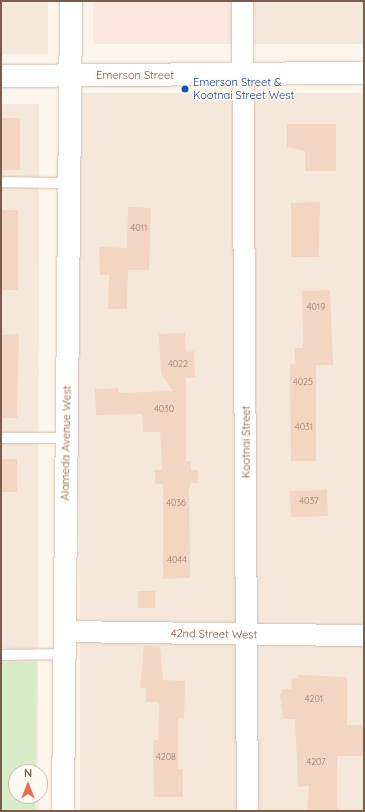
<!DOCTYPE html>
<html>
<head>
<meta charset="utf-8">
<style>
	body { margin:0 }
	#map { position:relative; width:365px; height:812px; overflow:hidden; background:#fdf6ec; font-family:Quicksand,sans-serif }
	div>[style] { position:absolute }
	.residential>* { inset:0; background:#f5e8da }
	.commercial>* { inset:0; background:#fde8e0 }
	.green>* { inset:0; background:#d8ecc9 }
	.building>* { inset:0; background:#f3d5c3 }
	.roads { filter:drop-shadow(0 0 1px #d1beb0) drop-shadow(0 0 1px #d1beb0) }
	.service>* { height:10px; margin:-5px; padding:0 5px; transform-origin:5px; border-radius:5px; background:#fff }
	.minor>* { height:21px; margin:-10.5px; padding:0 10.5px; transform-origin:10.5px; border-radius:10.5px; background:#fff }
	.tertiary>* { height:22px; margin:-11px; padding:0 11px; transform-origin:11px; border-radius:11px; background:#fff }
	.secondary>* { height:22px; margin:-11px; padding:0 11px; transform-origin:11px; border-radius:11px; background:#fff }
	.dots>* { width:11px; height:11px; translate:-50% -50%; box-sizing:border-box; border:2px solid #fffaf3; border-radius:50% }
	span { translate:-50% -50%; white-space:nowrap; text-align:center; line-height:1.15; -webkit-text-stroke:3px #fffaf3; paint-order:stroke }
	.number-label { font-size:9px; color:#987a6a }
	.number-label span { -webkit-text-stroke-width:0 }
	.street-label { font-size:11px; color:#7a5c4d }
	.transit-label { font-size:11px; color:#164399 }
	.left { translate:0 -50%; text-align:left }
	.frame { position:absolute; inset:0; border:2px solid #7a5c4d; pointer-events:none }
	.north { position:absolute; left:8px; top:764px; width:40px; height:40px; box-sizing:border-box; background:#fffaf3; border:1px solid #cabbb1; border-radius:50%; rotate:0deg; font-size:11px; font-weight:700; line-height:16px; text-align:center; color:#7a5c4d }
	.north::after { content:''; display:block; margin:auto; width:14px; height:18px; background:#e76f51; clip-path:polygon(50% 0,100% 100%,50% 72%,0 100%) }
</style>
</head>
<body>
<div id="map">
	<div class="residential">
		<i style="clip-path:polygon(1px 1px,48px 1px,48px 54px,1px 54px)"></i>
		<i style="clip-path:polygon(227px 1px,364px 1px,364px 44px,227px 44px)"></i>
		<i style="clip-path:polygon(78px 93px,364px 93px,364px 811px,80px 811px)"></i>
		<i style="clip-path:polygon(1px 104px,39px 104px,38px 772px,16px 772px,16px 796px,38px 796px,38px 811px,1px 811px)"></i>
	</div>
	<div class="commercial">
		<i style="clip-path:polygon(93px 1px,227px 1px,227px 44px,93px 44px)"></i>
	</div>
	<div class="green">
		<i style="clip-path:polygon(1px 662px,37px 662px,36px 772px,16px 772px,16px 796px,35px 796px,35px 811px,1px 811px)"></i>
	</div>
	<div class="building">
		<i style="clip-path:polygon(1px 118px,20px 118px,20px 170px,1px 170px)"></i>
		<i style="clip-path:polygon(287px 124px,336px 124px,336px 171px,305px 171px,305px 151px,287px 147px)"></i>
		<i style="clip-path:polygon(320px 202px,319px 257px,291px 257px,291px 203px)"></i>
		<i style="clip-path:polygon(128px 207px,151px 208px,149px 270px,128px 270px,127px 309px,108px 309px,109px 275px,100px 275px,99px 247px,127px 248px)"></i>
		<i style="clip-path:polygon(1px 210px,18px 210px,18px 290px,1px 290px)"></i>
		<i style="clip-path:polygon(330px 290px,333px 365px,316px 365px,316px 461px,291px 461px,290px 364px,295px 364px,295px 348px,303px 348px,302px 291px)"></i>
		<i style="clip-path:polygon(185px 333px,186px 352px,194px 351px,195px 377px,186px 378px,186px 461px,191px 461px,191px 470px,198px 470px,198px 483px,191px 483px,189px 488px,190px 578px,163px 579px,163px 484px,155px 484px,155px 470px,162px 470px,160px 432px,143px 432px,142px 414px,96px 415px,95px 389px,118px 388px,119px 393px,173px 391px,161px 374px,159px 334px)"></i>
		<i style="clip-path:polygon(19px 334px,17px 418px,1px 418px,1px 335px)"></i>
		<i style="clip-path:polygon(1px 459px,17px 459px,17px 492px,1px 492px)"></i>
		<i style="clip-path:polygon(327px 490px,328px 516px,291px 517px,290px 491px)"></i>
		<i style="clip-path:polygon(138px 591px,155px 591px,155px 608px,138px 608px)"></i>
		<i style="clip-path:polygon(144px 646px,160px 647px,163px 680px,185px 681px,184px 718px,178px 718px,178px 769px,183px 769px,183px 797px,154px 797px,153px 745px,154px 740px,158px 740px,159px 702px,146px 702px,146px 688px,140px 688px)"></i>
		<i style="clip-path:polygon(298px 675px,347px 677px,347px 725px,364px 725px,364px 756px,337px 756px,337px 811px,307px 811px,309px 786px,298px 787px,295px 719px,283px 719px,280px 696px,283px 689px,291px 689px,292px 678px,298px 678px)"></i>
	</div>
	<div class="roads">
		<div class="service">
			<i style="left:1px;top:182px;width:67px;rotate:0.9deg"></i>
			<i style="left:1px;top:438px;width:65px"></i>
			<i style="left:1px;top:655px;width:63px;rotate:-0.9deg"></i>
		</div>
		<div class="minor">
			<i style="left:242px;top:1px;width:810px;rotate:89.65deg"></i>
			<i style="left:64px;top:631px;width:300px;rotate:0.8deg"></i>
		</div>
		<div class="tertiary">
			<i style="left:63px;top:811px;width:810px;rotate:-89.43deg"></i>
		</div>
		<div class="secondary">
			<i style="left:1px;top:76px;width:363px;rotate:-0.5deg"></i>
		</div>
	</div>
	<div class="dots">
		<i style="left:185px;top:89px;background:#1a4fb4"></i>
	</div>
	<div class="number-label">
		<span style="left:139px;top:228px">4011</span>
		<span style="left:316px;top:307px">4019</span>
		<span style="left:178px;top:364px">4022</span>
		<span style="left:303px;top:382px">4025</span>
		<span style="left:164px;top:409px">4030</span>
		<span style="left:304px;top:427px">4031</span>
		<span style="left:309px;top:501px">4037</span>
		<span style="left:176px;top:503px">4036</span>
		<span style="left:177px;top:560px">4044</span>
		<span style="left:314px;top:699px">4201</span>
		<span style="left:166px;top:757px">4208</span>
		<span style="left:316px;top:762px">4207</span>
	</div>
	<div class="street-label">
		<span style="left:135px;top:75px">Emerson Street</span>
		<span style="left:246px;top:442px;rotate:-90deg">Kootnai Street</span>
		<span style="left:66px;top:443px;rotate:-89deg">Alameda Avenue West</span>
		<span style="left:214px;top:634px;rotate:1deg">42nd Street West</span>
	</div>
	<div class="transit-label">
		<span class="left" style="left:193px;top:89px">Emerson Street &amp;<br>Kootnai Street West</span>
	</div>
	<div class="frame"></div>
	<div class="north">N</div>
</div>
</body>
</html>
